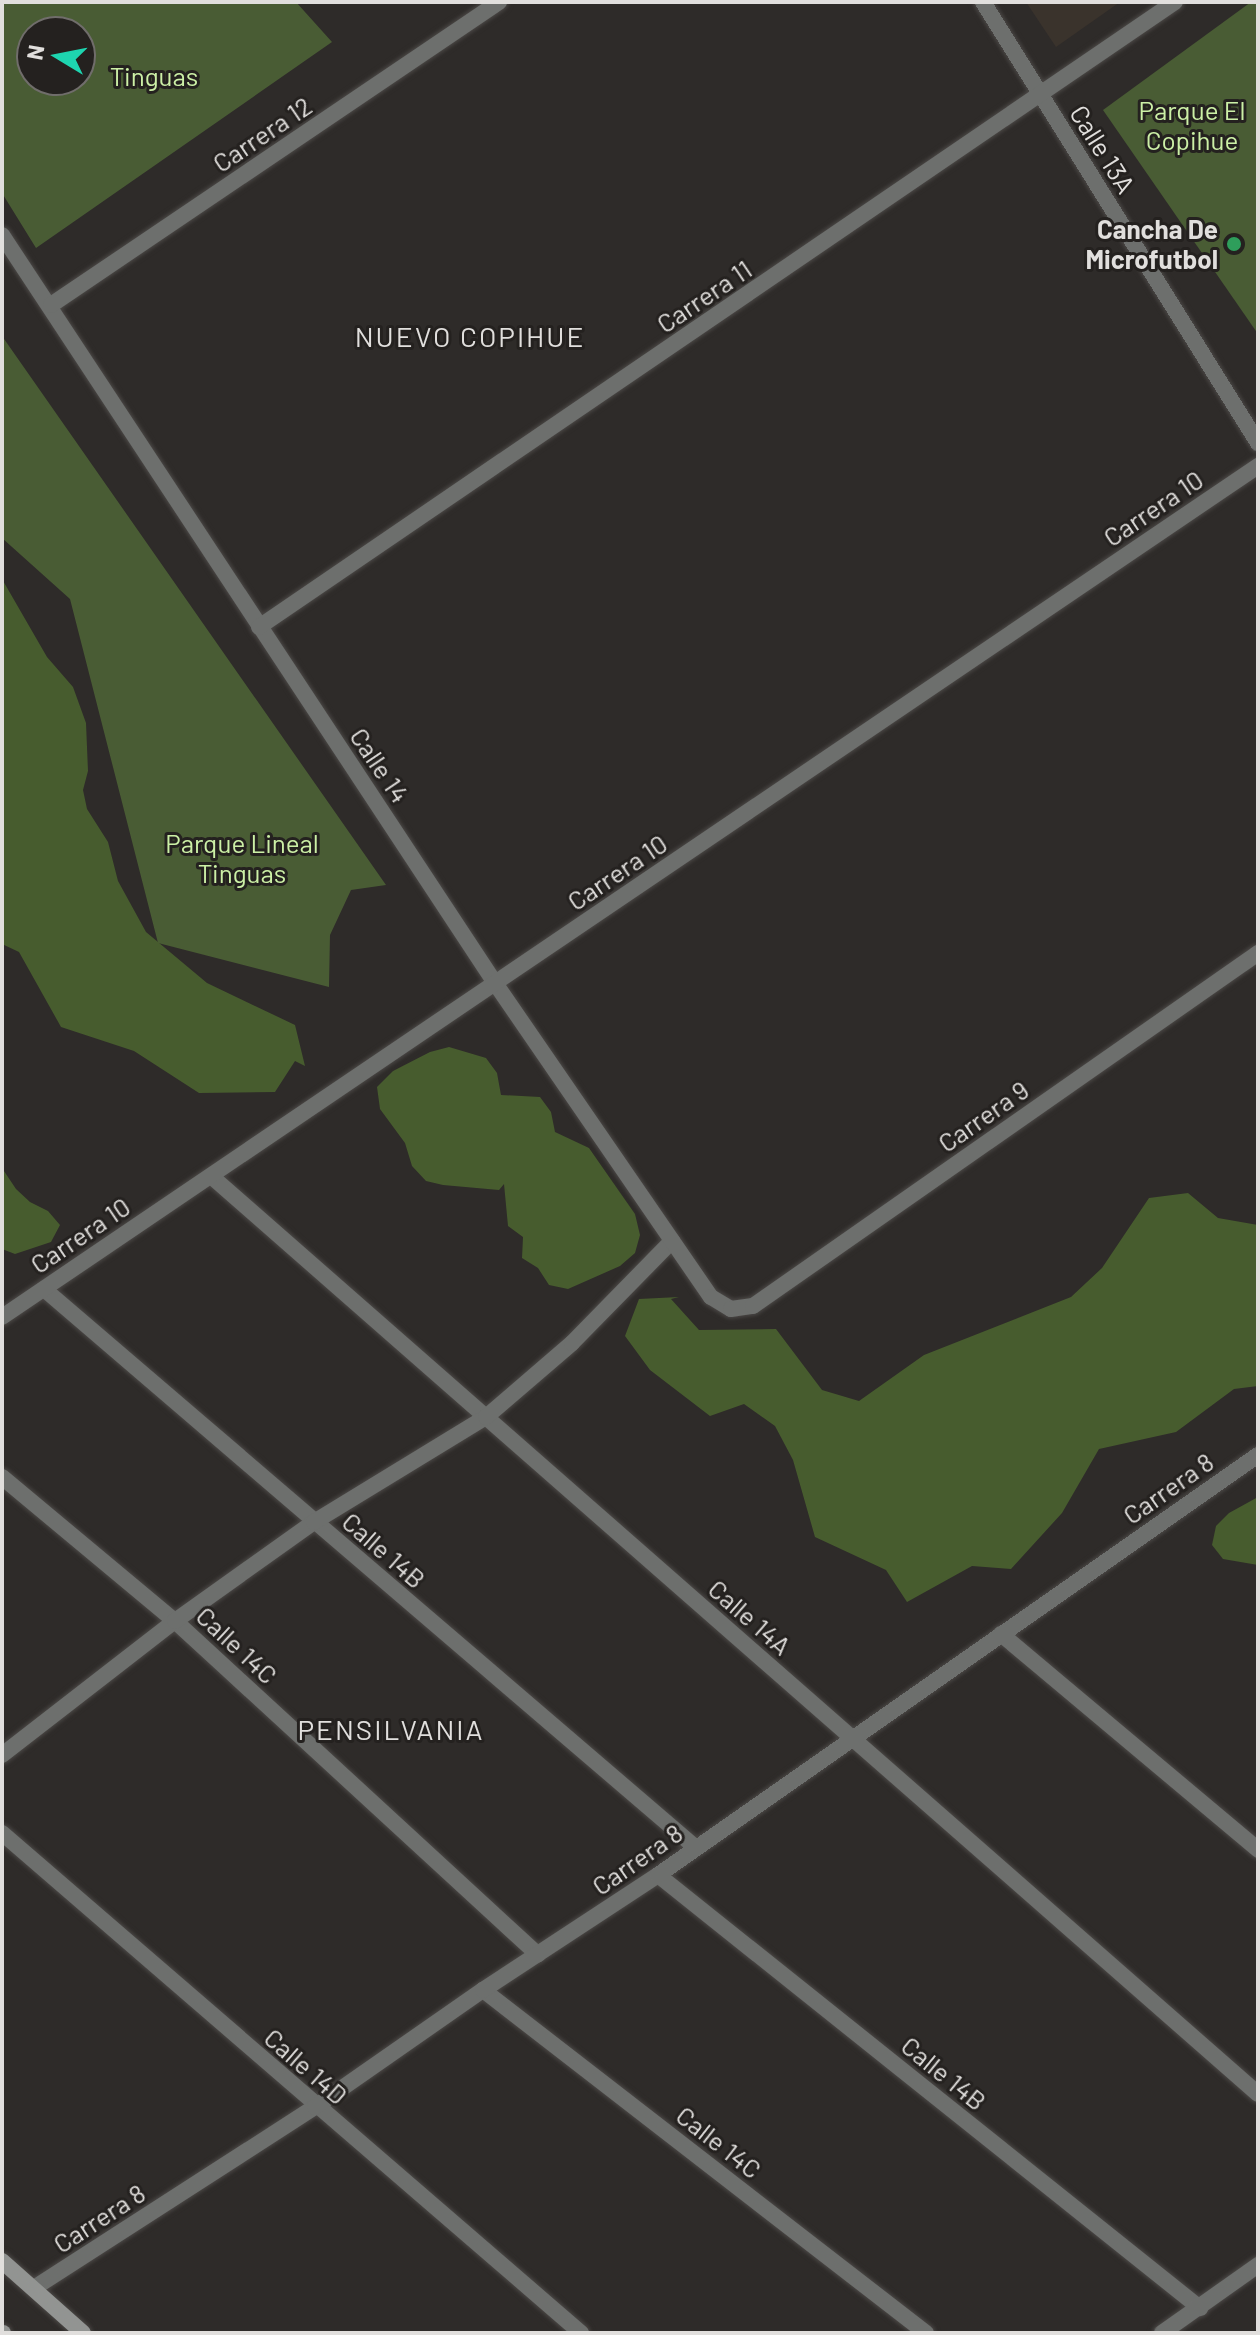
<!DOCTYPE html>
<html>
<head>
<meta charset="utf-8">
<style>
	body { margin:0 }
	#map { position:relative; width:1260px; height:2335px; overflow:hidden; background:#2e2b29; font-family:Barlow,sans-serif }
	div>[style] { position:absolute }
	.built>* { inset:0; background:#3a332c }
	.green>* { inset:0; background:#495c34 }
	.forest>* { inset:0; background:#475c2e }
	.roads { filter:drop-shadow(0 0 2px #4b4846) drop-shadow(0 0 2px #4b4846) }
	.pedestrian>* { height:16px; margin:-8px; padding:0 8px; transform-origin:8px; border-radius:8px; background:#6d6f6d }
	.minor>* { height:16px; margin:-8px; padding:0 8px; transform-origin:8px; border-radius:8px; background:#6d6f6d }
	.tertiary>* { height:16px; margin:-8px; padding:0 8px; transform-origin:8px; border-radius:8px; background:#6d6f6d }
	.secondary>* { height:16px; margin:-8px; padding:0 8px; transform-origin:8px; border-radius:8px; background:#929492 }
	.dots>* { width:22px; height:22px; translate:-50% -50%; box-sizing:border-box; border:4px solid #24211f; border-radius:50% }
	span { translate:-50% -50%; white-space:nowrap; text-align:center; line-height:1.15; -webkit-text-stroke:6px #24211f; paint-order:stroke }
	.park-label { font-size:26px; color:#ccf0a6 }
	.street-label { font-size:26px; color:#e1dfdd }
	.poi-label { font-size:26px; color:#e1dfdd; font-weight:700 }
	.right { translate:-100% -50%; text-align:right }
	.neighbourhood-label { font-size:28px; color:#e1dfdd; letter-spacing:2px }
	.frame { position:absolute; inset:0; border:4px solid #e1dfdd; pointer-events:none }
	.north { position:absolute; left:16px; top:16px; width:80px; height:80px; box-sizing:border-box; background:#24211f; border:2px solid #706d6b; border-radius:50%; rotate:280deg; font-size:22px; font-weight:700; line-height:32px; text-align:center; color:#e1dfdd }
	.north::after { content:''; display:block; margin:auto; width:28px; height:36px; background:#1ed5b0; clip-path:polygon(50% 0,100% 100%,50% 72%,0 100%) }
</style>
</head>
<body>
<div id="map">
	<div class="built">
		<i style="clip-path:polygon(1026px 2px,1120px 2px,1056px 47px)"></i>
	</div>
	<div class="green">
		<i style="clip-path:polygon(evenodd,2px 2px,296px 2px,332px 42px,36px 248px,2px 193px,2px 2px,32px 32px,80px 32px,80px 80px,32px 80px,32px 32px)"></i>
		<i style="clip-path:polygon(1251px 2px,1258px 2px,1258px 334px,1103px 110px)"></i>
		<i style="clip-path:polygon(2px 336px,386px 885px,351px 890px,330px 935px,329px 987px,158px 943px,70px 599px,2px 538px)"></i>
	</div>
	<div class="forest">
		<i style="clip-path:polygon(2px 579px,47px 657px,73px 687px,86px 723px,88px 771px,83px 790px,87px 809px,108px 842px,118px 881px,146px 932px,207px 983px,295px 1025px,305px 1066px,295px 1061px,275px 1092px,199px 1093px,134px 1051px,61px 1027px,19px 952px,2px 944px)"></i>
		<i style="clip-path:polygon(449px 1047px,486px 1058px,497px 1073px,501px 1095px,540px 1097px,551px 1112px,555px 1132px,589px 1148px,635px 1214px,640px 1235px,635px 1253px,620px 1266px,568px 1289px,549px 1285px,538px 1268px,522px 1258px,523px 1237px,508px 1226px,504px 1184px,499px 1190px,443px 1185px,426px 1181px,412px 1166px,405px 1143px,380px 1109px,377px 1087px,393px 1071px,430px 1052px)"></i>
		<i style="clip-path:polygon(2px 1168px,16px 1189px,30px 1202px,48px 1211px,60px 1225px,51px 1242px,15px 1254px,2px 1249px)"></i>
		<i style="clip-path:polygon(1188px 1193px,1218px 1218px,1258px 1225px,1258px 1386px,1234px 1389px,1176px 1432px,1099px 1449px,1062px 1513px,1011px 1569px,972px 1566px,907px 1602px,886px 1570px,815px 1537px,793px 1460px,775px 1426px,744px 1404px,710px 1416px,650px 1370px,625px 1336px,639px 1299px,679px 1297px,671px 1299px,699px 1330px,776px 1329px,822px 1390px,859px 1401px,924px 1355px,1071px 1297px,1102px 1268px,1149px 1198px)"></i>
		<i style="clip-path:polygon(1258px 1497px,1258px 1565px,1223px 1559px,1212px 1545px,1216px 1526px,1229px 1513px)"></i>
	</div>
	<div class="roads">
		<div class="pedestrian">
			<i style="left:211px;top:1176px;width:1392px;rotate:41.24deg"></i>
			<i style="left:44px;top:1289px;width:857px;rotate:40.6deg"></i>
			<i style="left:2px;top:1477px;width:225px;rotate:39.8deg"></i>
			<i style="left:175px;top:1621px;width:493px;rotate:42.6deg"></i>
			<i style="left:1001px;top:1634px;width:336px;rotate:40deg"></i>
			<i style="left:2px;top:1755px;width:219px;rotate:-37.8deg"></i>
			<i style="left:175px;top:1621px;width:171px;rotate:-35.5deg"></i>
			<i style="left:314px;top:1522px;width:202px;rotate:-31.4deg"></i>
			<i style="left:486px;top:1417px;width:113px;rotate:-40.7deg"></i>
			<i style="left:572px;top:1343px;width:143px;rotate:-45.6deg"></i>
			<i style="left:658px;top:1875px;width:694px;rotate:38.62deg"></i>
			<i style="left:483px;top:1990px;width:560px;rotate:37.75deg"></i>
		</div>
		<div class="minor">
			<i style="left:983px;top:2px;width:520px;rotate:58.05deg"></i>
			<i style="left:2px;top:235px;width:896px;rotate:56.61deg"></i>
			<i style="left:495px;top:983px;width:381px;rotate:55.5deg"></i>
			<i style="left:711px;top:1297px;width:23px;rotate:31deg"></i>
			<i style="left:731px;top:1309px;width:22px;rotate:-8deg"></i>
			<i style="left:753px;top:1306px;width:616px;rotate:-34.95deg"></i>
			<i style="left:51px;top:305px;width:541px;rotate:-34.07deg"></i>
			<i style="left:259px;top:627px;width:1109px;rotate:-34.31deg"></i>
			<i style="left:2px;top:1833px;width:765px;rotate:40.81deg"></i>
			<i style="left:34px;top:2288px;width:334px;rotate:-32.8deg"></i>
			<i style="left:315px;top:2107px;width:205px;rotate:-34.9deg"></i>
			<i style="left:483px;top:1990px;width:209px;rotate:-33.3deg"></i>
			<i style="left:658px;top:1875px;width:732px;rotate:-34.99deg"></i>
		</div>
		<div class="tertiary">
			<i style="left:2px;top:1317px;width:1517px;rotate:-34.12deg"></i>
			<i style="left:1162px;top:2333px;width:118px;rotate:-35.3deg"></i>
		</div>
		<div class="secondary">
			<i style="left:2px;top:2261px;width:108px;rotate:41.6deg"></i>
			<i style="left:2px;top:2333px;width:1px"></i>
		</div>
	</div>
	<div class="dots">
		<i style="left:1234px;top:244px;background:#2e9e5b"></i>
	</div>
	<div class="park-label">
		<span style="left:154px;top:76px">Tinguas</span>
		<span style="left:1192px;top:125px">Parque El<br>Copihue</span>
		<span style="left:242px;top:858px">Parque Lineal<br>Tinguas</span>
	</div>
	<div class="street-label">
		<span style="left:262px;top:134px;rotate:-34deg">Carrera 12</span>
		<span style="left:1103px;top:149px;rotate:58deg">Calle 13A</span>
		<span style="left:704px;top:296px;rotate:-34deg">Carrera 11</span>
		<span style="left:1153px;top:508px;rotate:-34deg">Carrera 10</span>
		<span style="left:380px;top:765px;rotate:56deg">Calle 14</span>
		<span style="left:617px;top:872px;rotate:-34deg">Carrera 10</span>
		<span style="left:983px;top:1116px;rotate:-35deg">Carrera 9</span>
		<span style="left:80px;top:1235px;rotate:-34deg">Carrera 10</span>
		<span style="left:1168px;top:1488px;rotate:-35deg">Carrera 8</span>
		<span style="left:384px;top:1550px;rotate:41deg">Calle 14B</span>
		<span style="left:750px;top:1617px;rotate:41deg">Calle 14A</span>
		<span style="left:237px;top:1645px;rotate:43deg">Calle 14C</span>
		<span style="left:637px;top:1859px;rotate:-35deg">Carrera 8</span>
		<span style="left:306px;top:2066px;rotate:41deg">Calle 14D</span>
		<span style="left:944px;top:2073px;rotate:39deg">Calle 14B</span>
		<span style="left:719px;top:2142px;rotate:38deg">Calle 14C</span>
		<span style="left:99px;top:2218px;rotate:-33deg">Carrera 8</span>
	</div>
	<div class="poi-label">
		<span class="right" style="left:1218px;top:244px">Cancha De<br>Microfutbol</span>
	</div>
	<div class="neighbourhood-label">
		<span style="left:470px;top:336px">NUEVO COPIHUE</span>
		<span style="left:391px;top:1729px">PENSILVANIA</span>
	</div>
	<div class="frame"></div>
	<div class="north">N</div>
</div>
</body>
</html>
